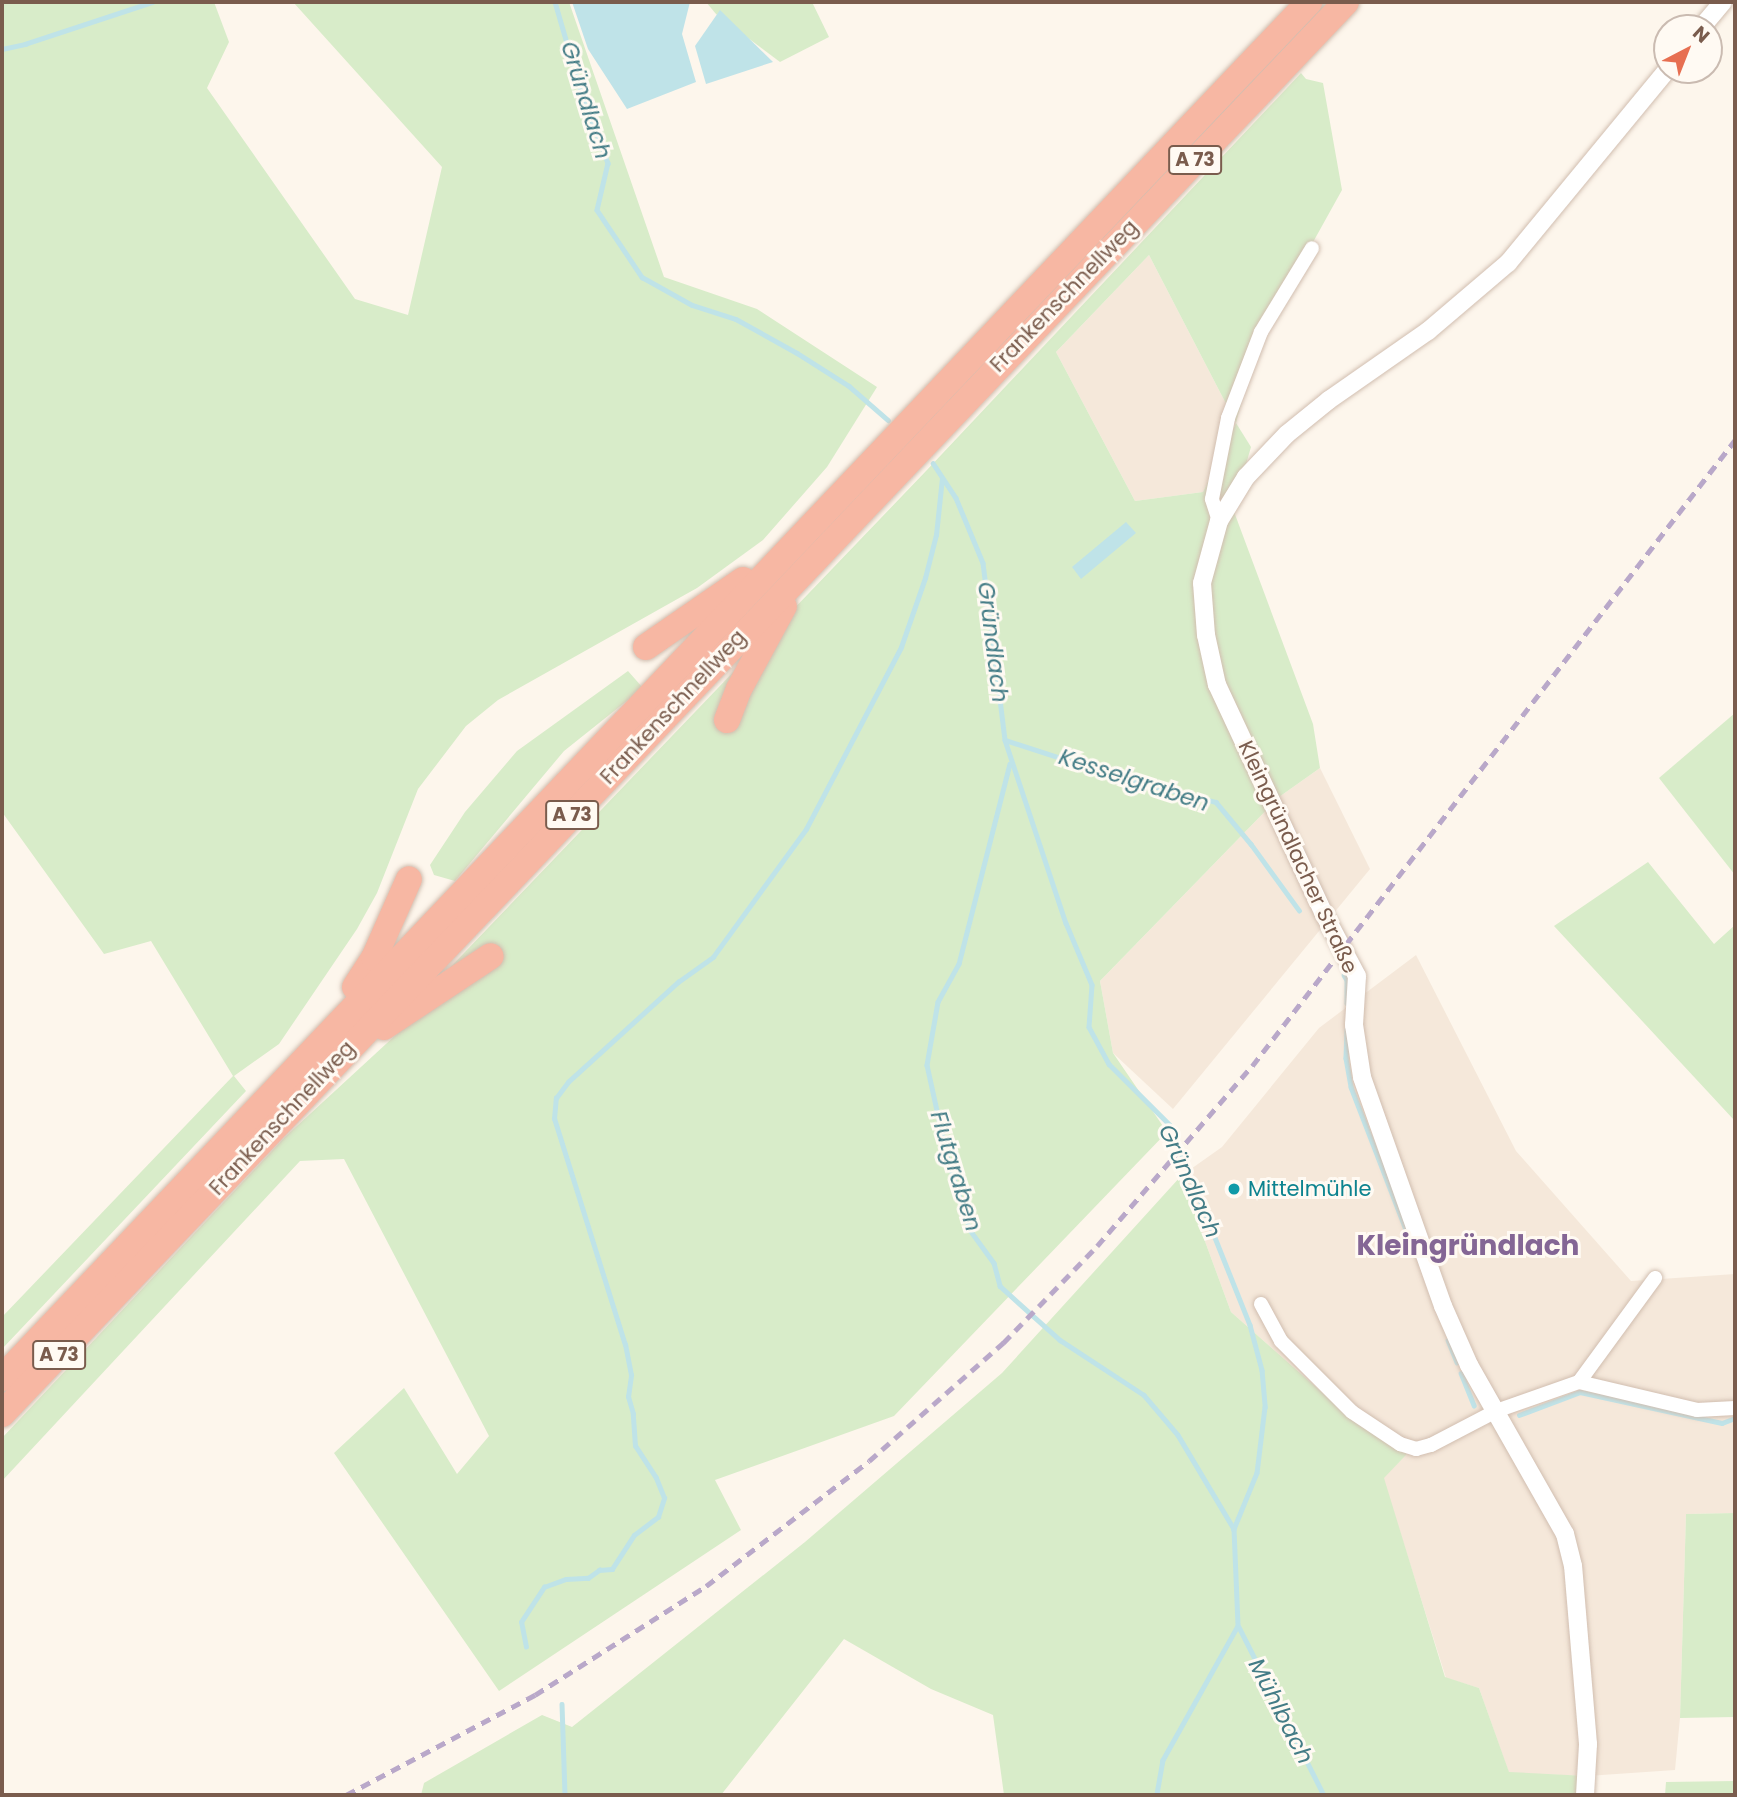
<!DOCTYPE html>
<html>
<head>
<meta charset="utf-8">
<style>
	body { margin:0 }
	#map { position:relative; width:1737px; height:1797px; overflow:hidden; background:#fdf6ec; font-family:Poppins,sans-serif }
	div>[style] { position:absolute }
	.residential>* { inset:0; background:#f5e8da }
	.green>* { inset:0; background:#d8ecc9 }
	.water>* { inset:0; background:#bfe3e8 }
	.stream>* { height:4.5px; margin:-2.25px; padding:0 2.25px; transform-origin:2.25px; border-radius:2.25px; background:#bfe3e8 }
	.roads { filter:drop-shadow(0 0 2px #d1beb0) drop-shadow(0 0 2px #d1beb0) }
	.minor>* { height:14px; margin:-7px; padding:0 7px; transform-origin:7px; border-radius:7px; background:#fff }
	.tertiary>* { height:18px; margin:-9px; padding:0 9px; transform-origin:9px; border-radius:9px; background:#fff }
	.motorway>* { height:26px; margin:-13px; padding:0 13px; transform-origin:13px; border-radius:13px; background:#f7b7a3 }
	.rail>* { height:4.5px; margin-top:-2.25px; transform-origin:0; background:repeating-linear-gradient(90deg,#b9a8c9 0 10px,transparent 0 17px) }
	.dots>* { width:19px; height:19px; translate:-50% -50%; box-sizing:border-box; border:4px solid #fffaf3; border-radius:50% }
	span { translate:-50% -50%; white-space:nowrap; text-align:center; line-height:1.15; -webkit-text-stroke:6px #fffaf3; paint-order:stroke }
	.shield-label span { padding:2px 5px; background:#fffaf3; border:2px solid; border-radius:5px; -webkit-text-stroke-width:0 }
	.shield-label { font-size:19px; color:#7a5c4d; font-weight:700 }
	.street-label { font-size:21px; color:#7a5c4d }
	.culture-label { font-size:21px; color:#0d838f }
	.left { translate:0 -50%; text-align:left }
	.water-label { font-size:23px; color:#437c86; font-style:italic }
	.district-label { font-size:28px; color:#846695; font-weight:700 }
	.frame { position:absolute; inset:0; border:4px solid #7a5c4d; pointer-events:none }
	.north { position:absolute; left:1653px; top:14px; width:70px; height:70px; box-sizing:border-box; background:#fffaf3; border:2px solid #cabbb1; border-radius:50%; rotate:42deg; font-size:19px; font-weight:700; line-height:28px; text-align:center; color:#7a5c4d }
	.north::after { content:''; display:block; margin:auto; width:24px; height:32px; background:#e76f51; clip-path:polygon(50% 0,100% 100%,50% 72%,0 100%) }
</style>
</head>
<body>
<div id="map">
	<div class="residential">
		<i style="clip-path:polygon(1149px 255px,1236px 423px,1203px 492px,1135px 501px,1056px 352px)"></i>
		<i style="clip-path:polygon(1320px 768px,1370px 869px,1173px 1109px,1113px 1053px,1100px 981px,1279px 797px)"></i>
		<i style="clip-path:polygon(1416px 955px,1516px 1151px,1631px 1281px,1735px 1274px,1735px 1513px,1686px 1514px,1680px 1718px,1675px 1770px,1587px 1776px,1509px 1773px,1479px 1688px,1446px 1678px,1383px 1478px,1407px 1454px,1351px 1418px,1231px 1312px,1181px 1176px,1222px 1147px,1319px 1028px)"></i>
	</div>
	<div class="green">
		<i style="clip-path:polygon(2px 2px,214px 2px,229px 42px,207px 88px,355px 299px,408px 315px,442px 167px,293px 2px,569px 2px,664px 277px,757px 309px,877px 387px,827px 467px,763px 540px,697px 588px,498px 700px,466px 726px,418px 789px,377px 893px,357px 929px,279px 1044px,234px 1076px,246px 1091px,2px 1349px,2px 1317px,233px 1076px,151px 941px,104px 954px,2px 812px)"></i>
		<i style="clip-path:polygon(706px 2px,812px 2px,829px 37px,780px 62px,716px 14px)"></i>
		<i style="clip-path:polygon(evenodd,1301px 73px,1306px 79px,1323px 83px,1342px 190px,1257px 343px,1236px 423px,1251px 447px,1233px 509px,1313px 724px,1320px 768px,1279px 797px,1100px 981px,1113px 1053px,1167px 1132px,894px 1416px,715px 1480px,741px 1530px,499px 1691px,334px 1453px,404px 1388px,457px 1474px,489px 1436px,344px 1159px,300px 1161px,2px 1481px,2px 1438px,285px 1137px,412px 1020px,441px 977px,926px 471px,1301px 73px,1149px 255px,1236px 423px,1203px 492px,1135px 501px,1056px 352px,1149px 255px)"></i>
		<i style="clip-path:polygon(628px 671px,643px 688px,564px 751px,455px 881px,434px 875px,430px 865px,465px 812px,517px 751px)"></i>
		<i style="clip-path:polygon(1735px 713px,1735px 875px,1659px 778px)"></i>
		<i style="clip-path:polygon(1648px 862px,1714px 944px,1735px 925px,1734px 1120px,1554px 926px)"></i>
		<i style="clip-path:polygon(1181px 1176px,1231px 1312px,1351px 1418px,1407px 1454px,1384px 1478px,1445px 1677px,1479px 1688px,1509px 1772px,1587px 1776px,1583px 1795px,1004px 1795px,993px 1715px,931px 1689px,844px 1639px,721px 1795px,421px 1795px,424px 1783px,542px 1715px,572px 1727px,805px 1542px,1002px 1373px)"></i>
		<i style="clip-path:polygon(1735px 1513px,1735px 1717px,1680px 1718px,1686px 1514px)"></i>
		<i style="clip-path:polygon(1735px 1781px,1735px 1795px,1665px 1795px,1666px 1782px)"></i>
	</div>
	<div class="water">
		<i style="clip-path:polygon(572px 2px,690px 2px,682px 34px,696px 82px,627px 109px,588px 49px)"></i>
		<i style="clip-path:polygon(720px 10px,773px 62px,706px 84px,695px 46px)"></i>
		<i style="clip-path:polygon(1126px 522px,1136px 533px,1081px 579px,1072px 567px)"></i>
	</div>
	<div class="stream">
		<i style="left:555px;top:2px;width:100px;rotate:73.7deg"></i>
		<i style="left:583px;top:98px;width:70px;rotate:69deg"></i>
		<i style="left:608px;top:163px;width:48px;rotate:103.2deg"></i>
		<i style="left:597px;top:210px;width:81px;rotate:56.1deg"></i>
		<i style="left:642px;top:277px;width:57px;rotate:29.2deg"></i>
		<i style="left:692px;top:305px;width:46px;rotate:17.7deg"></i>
		<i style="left:736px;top:319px;width:70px;rotate:29.1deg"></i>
		<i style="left:797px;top:353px;width:62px;rotate:32.4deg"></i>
		<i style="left:849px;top:386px;width:52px;rotate:41.1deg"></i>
		<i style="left:2px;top:49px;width:24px;rotate:-12deg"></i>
		<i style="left:25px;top:44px;width:134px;rotate:-18.3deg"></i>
		<i style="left:933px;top:463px;width:42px;rotate:56.7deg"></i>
		<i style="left:956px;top:498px;width:70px;rotate:67.4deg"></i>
		<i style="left:983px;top:563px;width:178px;rotate:82.9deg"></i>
		<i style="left:1005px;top:740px;width:193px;rotate:71.6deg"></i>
		<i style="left:1066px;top:923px;width:67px;rotate:67.2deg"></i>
		<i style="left:1092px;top:985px;width:42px;rotate:94.1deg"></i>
		<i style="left:1089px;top:1027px;width:42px;rotate:61.6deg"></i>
		<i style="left:1109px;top:1064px;width:86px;rotate:45deg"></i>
		<i style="left:1170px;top:1125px;width:215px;rotate:68.2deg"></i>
		<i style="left:1250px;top:1325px;width:47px;rotate:75.1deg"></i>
		<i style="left:1262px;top:1370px;width:37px;rotate:85deg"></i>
		<i style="left:1265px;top:1407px;width:66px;rotate:96.9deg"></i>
		<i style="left:1257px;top:1473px;width:61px;rotate:112.3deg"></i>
		<i style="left:1234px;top:1529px;width:97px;rotate:87.6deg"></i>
		<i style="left:1238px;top:1626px;width:154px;rotate:119.2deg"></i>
		<i style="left:1163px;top:1760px;width:36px;rotate:100deg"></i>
		<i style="left:1005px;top:740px;width:127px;rotate:17.9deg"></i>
		<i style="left:1126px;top:779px;width:93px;rotate:14.3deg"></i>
		<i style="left:1216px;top:802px;width:55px;rotate:50.2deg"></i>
		<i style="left:1251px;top:844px;width:82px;rotate:54deg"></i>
		<i style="left:1010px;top:764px;width:206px;rotate:104.3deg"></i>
		<i style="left:959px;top:964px;width:43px;rotate:118.9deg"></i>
		<i style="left:938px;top:1002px;width:64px;rotate:99.9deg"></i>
		<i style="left:927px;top:1065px;width:93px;rotate:77.6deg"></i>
		<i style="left:947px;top:1156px;width:77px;rotate:72.7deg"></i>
		<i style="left:970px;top:1230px;width:41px;rotate:54deg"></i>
		<i style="left:994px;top:1263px;width:24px;rotate:75deg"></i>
		<i style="left:1000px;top:1286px;width:81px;rotate:42deg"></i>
		<i style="left:1060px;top:1340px;width:100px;rotate:33.2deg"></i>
		<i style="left:1144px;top:1395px;width:52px;rotate:49.6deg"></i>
		<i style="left:1178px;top:1435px;width:109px;rotate:59.2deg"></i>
		<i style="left:1344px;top:975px;width:6px;rotate:59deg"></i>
		<i style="left:1347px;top:980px;width:23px;rotate:90deg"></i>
		<i style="left:1347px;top:1029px;width:29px;rotate:92deg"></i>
		<i style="left:1346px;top:1058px;width:29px;rotate:80deg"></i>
		<i style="left:1351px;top:1087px;width:175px;rotate:68.9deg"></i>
		<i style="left:1448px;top:1340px;width:24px;rotate:68deg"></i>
		<i style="left:1461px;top:1373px;width:35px;rotate:68deg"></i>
		<i style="left:1519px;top:1415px;width:65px;rotate:-20.7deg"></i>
		<i style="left:1580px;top:1392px;width:145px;rotate:12.3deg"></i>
		<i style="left:1722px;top:1423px;width:14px;rotate:-21deg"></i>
		<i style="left:1239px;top:1627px;width:188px;rotate:63.2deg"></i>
		<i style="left:526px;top:1647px;width:25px;rotate:-101deg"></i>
		<i style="left:521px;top:1622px;width:42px;rotate:-56.7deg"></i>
		<i style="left:544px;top:1587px;width:23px;rotate:-20deg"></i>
		<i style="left:566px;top:1579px;width:22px;rotate:-3deg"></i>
		<i style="left:588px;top:1578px;width:14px;rotate:-36deg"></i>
		<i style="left:599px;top:1570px;width:13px;rotate:-4deg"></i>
		<i style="left:612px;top:1569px;width:40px;rotate:-57.1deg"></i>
		<i style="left:634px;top:1535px;width:30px;rotate:-37deg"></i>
		<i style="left:658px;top:1517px;width:20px;rotate:-72deg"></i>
		<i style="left:664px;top:1498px;width:22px;rotate:-112deg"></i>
		<i style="left:656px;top:1478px;width:38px;rotate:-123deg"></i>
		<i style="left:635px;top:1446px;width:32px;rotate:-94deg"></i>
		<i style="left:633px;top:1414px;width:18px;rotate:-106deg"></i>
		<i style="left:628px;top:1397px;width:22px;rotate:-82deg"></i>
		<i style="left:631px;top:1375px;width:31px;rotate:-101deg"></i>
		<i style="left:625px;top:1345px;width:237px;rotate:-107.4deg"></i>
		<i style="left:554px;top:1119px;width:21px;rotate:-85deg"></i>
		<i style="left:556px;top:1098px;width:20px;rotate:-53deg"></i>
		<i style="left:568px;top:1082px;width:149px;rotate:-42.3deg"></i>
		<i style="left:678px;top:982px;width:43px;rotate:-35.5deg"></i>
		<i style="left:713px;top:957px;width:158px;rotate:-54deg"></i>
		<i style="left:806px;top:829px;width:205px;rotate:-62.4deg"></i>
		<i style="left:901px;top:647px;width:73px;rotate:-70.8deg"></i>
		<i style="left:925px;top:578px;width:44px;rotate:-75.7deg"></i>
		<i style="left:936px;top:535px;width:57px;rotate:-84deg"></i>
		<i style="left:562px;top:1704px;width:91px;rotate:88.1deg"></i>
	</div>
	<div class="roads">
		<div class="minor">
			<i style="left:1219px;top:521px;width:23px;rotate:-108deg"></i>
			<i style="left:1212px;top:499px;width:83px;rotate:-78.8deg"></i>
			<i style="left:1228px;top:418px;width:92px;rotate:-69deg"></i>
			<i style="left:1261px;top:332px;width:98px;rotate:-58.7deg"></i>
			<i style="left:1261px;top:1304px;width:42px;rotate:61.6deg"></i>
			<i style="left:1281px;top:1341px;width:100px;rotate:45deg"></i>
			<i style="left:1352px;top:1412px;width:58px;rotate:33.7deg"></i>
			<i style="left:1400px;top:1444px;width:17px;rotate:17deg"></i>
			<i style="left:1416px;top:1449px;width:16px;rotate:-15deg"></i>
			<i style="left:1431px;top:1445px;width:73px;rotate:-27.6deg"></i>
			<i style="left:1496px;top:1411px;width:88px;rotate:-19.3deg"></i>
			<i style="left:1579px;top:1382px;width:121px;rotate:13.3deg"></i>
			<i style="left:1697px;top:1410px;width:38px;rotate:-3deg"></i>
			<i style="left:1579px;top:1382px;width:129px;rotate:-53.8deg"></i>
		</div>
		<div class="tertiary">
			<i style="left:1701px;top:28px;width:34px;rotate:-50deg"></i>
			<i style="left:1585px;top:1795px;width:51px;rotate:-86.6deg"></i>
			<i style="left:1588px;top:1744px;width:179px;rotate:-94.8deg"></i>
			<i style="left:1573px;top:1566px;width:33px;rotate:-104deg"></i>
			<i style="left:1565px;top:1534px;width:194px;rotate:-119.6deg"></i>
			<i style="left:1469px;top:1365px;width:64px;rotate:-113.8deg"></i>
			<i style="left:1443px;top:1306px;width:243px;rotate:-109.5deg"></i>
			<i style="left:1362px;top:1077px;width:53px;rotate:-98.7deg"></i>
			<i style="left:1354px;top:1025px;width:49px;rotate:-86.5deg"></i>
			<i style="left:1357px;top:976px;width:72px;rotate:-118deg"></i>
			<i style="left:1323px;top:912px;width:251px;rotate:-115deg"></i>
			<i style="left:1217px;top:685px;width:51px;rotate:-102.4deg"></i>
			<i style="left:1206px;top:635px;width:52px;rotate:-94.4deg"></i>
			<i style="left:1202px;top:583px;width:64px;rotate:-74.7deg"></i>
			<i style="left:1219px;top:521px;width:52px;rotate:-58.5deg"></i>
			<i style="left:1246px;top:477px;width:59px;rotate:-46.4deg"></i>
			<i style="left:1287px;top:434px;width:54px;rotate:-39deg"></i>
			<i style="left:1329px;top:400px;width:121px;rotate:-34.9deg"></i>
			<i style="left:1428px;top:331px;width:105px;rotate:-40.4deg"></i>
			<i style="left:1508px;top:263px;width:250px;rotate:-50.5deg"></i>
		</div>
		<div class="motorway">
			<i style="left:646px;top:647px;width:118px;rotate:-34.6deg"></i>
			<i style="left:727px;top:720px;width:33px;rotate:-69deg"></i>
			<i style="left:739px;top:689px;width:94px;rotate:-61.5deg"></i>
			<i style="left:355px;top:987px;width:35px;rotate:-57deg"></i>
			<i style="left:374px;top:958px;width:86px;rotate:-66.1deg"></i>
			<i style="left:384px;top:1027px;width:128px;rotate:-33.6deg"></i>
			<i style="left:2px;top:1378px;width:1898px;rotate:-46.47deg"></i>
			<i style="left:2px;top:1414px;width:1949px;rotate:-46.41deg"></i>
		</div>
	</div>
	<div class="rail">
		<i style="left:346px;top:1795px;width:214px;rotate:-27.9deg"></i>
		<i style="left:535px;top:1695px;width:203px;rotate:-32.5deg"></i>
		<i style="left:706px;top:1586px;width:205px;rotate:-37.5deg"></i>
		<i style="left:869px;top:1461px;width:179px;rotate:-41.4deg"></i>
		<i style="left:1003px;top:1343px;width:135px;rotate:-45.9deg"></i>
		<i style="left:1097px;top:1246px;width:238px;rotate:-49.3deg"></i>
		<i style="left:1252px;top:1066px;width:791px;rotate:-52.35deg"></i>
	</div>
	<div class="dots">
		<i style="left:1234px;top:1189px;background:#0f9aa8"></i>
	</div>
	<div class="shield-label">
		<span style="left:1195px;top:160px">A 73</span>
		<span style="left:572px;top:815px">A 73</span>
		<span style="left:59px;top:1355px">A 73</span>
	</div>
	<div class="street-label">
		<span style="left:1064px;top:296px;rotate:-46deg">Frankenschnellweg</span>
		<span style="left:673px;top:707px;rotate:-47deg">Frankenschnellweg</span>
		<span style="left:1298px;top:857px;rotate:65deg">Kleingründlacher Straße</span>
		<span style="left:282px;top:1118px;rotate:-47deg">Frankenschnellweg</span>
	</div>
	<div class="culture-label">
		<span class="left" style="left:1248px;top:1189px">Mittelmühle</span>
	</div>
	<div class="water-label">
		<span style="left:586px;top:100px;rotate:73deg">Gründlach</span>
		<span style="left:993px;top:642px;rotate:83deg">Gründlach</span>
		<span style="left:1134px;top:780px;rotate:18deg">Kesselgraben</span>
		<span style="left:956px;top:1171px;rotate:73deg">Flutgraben</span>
		<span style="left:1190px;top:1181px;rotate:66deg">Gründlach</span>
		<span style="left:1281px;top:1711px;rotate:63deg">Mühlbach</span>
	</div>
	<div class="district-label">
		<span style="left:1468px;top:1246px">Kleingründlach</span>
	</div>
	<div class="frame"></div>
	<div class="north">N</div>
</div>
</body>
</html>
